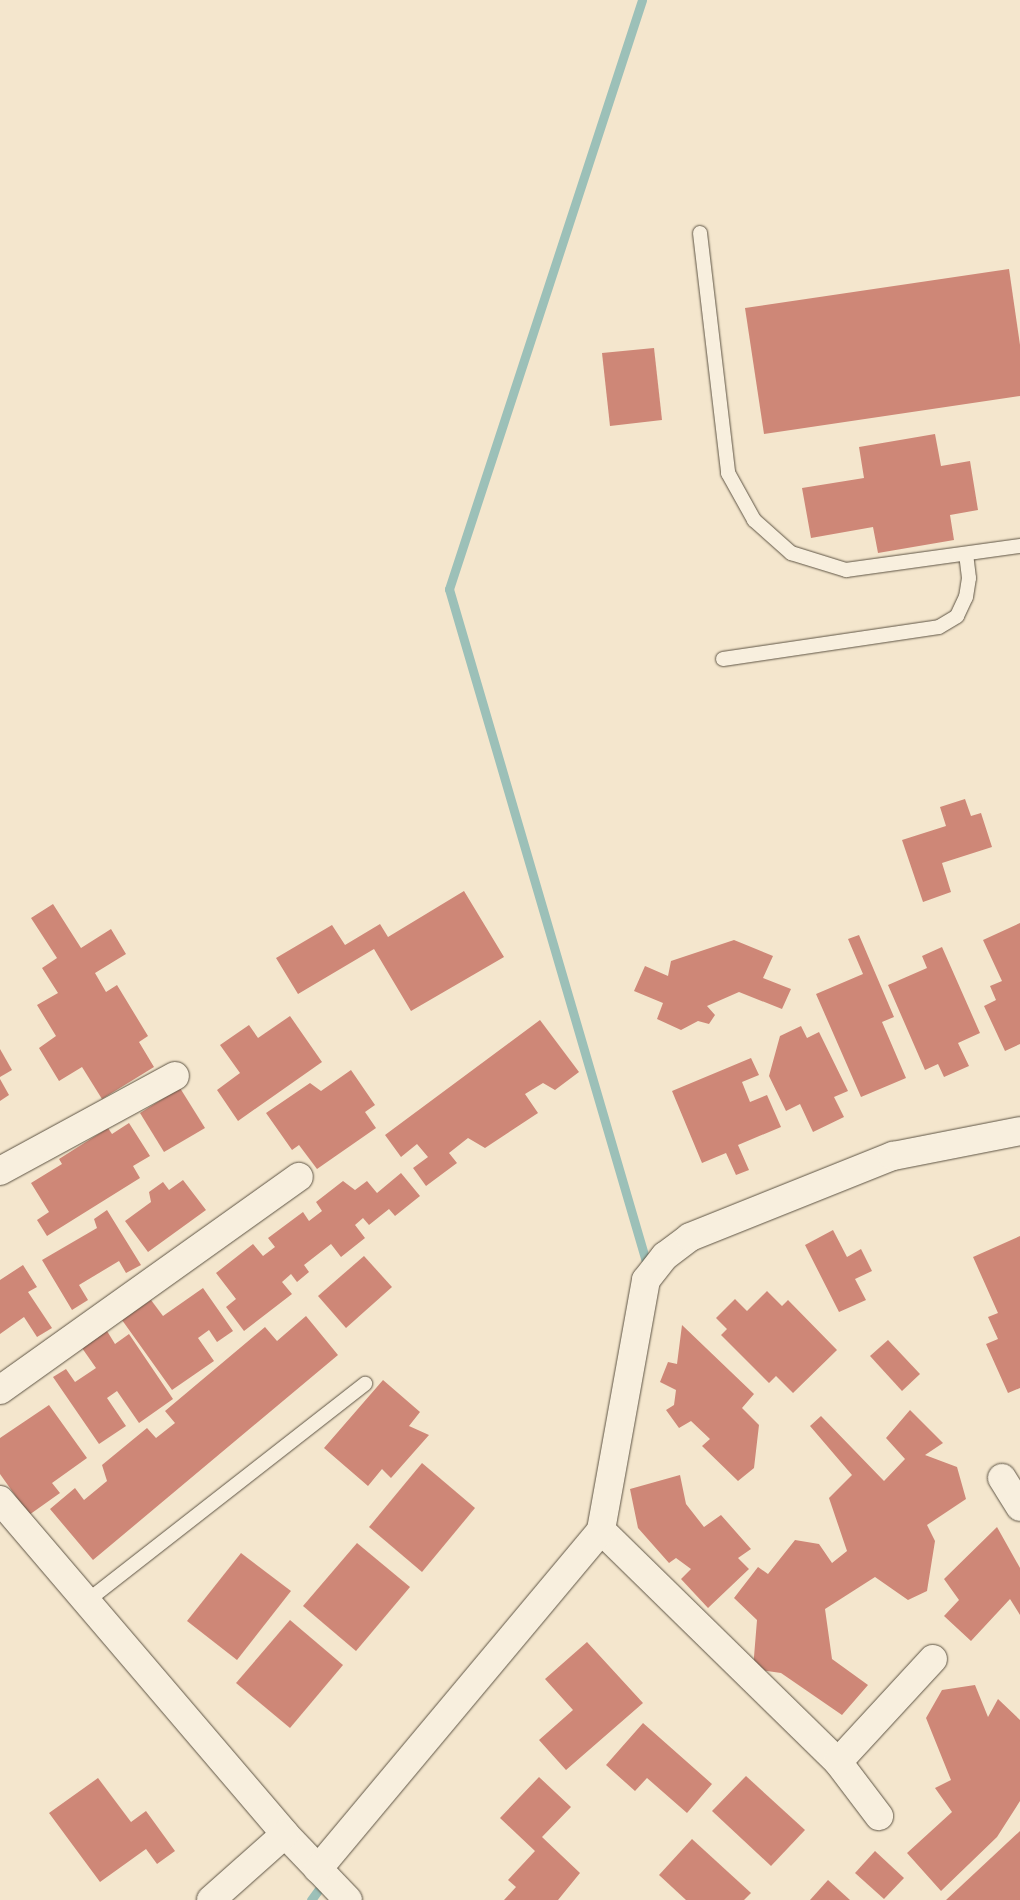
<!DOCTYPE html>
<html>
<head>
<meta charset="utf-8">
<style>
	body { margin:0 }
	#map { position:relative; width:1020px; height:1900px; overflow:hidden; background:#f4e6cd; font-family:"IM FELL DW Pica",serif }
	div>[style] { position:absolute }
	.stream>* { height:9px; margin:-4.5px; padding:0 4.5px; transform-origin:4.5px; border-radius:4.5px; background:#9cc0b8 }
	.building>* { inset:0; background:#ce8777 }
	.roads { filter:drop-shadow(0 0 1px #5e5444) drop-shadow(0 0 1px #5e5444) }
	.service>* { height:14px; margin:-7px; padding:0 7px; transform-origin:7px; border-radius:7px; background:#f8efde }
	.minor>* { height:28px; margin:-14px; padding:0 14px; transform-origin:14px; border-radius:14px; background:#f8efde }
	span { translate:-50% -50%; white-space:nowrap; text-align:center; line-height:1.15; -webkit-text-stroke:5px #f8efde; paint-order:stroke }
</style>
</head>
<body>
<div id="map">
	<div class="stream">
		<i style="left:642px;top:0;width:620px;rotate:108.14deg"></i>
		<i style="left:449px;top:589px;width:708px;rotate:73.67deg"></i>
		<i style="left:311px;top:1900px;width:24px;rotate:-54deg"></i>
	</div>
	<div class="building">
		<i style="clip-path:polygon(1009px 269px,1020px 345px,1020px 396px,764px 434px,745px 308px)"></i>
		<i style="clip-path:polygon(654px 348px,662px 420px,610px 426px,602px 353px)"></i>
		<i style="clip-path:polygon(935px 434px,941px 466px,970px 461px,978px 510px,950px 515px,954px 540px,878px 553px,873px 527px,811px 538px,802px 488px,864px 478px,859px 447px)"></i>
		<i style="clip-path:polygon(965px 799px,971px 816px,981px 813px,992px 847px,942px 863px,951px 892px,923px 902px,902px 840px,946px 826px,940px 807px)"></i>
		<i style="clip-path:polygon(464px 891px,504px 957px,411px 1011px,374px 949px,298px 994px,276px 958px,332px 925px,345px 945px,380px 924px,388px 937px)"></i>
		<i style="clip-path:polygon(53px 904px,81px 948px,111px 929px,126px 954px,95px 973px,106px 992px,117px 985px,148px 1036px,139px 1042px,154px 1067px,102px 1099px,82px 1067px,59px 1081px,39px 1048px,56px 1036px,37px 1005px,58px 993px,42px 968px,57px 958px,31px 918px)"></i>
		<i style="clip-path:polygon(1020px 923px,1020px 1044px,1005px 1051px,984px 1006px,996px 1000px,990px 986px,1002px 981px,983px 940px)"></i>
		<i style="clip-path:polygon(859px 935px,894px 1017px,882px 1022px,906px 1078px,861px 1097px,816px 994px,863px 974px,848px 939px)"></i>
		<i style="clip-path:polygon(734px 940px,773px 956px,763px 978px,791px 989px,782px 1009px,739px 992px,707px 1006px,715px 1015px,709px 1024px,698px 1021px,681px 1030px,657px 1019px,663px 1003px,634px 991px,645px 966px,668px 976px,671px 961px)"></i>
		<i style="clip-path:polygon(942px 947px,980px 1033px,958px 1043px,969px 1066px,944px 1077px,938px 1064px,925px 1070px,888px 985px,927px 968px,922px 956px)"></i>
		<i style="clip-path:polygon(290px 1016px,322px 1062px,238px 1121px,217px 1090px,240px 1073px,220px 1045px,249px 1025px,258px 1038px)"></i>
		<i style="clip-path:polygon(540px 1020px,579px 1072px,555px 1090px,543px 1083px,525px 1094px,538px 1113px,485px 1148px,468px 1138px,449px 1153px,457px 1163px,426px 1186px,413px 1168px,428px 1157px,417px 1144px,401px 1157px,385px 1135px)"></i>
		<i style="clip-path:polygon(801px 1026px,807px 1038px,819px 1032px,848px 1091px,834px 1097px,844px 1117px,813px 1132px,800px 1104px,786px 1111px,769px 1076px,780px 1036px)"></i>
		<i style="clip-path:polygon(0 1049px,12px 1070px,0 1077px)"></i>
		<i style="clip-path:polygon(751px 1058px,759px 1075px,742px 1082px,750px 1102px,767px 1095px,781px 1127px,738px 1145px,749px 1170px,736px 1175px,726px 1153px,702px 1163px,672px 1091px)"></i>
		<i style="clip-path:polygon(351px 1070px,375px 1105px,365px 1112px,376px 1128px,317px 1169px,299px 1145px,292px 1150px,266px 1113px,310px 1083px,321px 1091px)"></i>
		<i style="clip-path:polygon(0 1079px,9px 1095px,0 1101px)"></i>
		<i style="clip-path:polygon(180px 1088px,205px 1128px,164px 1152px,140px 1113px)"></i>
		<i style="clip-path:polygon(129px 1123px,150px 1156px,133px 1166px,140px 1178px,47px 1236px,37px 1220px,49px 1212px,31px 1183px,62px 1164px,59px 1159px,108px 1128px,112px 1134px)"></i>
		<i style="clip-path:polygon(401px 1173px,420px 1196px,395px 1216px,389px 1209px,369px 1225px,363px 1218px,355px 1225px,365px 1238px,341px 1257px,331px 1244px,304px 1265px,309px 1272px,297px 1282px,291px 1274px,282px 1282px,292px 1294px,244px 1331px,226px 1307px,236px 1299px,216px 1273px,253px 1244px,263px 1256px,275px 1247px,268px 1238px,303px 1212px,309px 1221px,322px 1211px,316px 1202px,343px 1181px,355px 1190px,367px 1181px,377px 1193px)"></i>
		<i style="clip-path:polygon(183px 1180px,206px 1210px,148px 1252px,125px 1221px,151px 1202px,149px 1192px,163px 1182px,169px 1190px)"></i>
		<i style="clip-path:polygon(107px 1210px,141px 1265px,126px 1273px,119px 1261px,79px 1285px,88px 1300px,72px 1310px,42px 1260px,97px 1228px,94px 1219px)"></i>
		<i style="clip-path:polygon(833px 1230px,847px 1257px,861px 1249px,872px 1271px,855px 1279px,866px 1300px,839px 1312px,805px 1245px)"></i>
		<i style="clip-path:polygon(1020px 1236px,1020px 1388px,1008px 1393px,986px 1344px,998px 1339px,988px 1317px,998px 1313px,973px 1257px)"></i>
		<i style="clip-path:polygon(364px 1256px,392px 1287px,346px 1328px,318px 1296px)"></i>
		<i style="clip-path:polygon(23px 1265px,37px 1287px,28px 1292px,52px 1328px,37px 1337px,24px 1317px,0 1334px,0 1280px)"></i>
		<i style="clip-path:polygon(203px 1288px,233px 1331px,217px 1342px,209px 1330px,198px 1338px,214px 1361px,172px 1390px,122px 1320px,151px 1300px,163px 1316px)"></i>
		<i style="clip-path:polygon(767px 1291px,782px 1306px,788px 1300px,837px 1350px,793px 1393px,776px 1376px,769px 1383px,721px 1335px,727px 1329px,716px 1318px,735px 1299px,747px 1311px)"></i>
		<i style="clip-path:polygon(306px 1316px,338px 1355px,93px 1560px,50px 1509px,75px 1488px,84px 1500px,107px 1481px,102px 1465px,147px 1428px,156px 1438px,175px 1423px,165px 1411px,265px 1327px,277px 1341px)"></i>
		<i style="clip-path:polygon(682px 1325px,754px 1394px,742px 1408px,759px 1425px,754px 1468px,738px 1481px,702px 1446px,710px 1439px,691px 1421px,679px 1428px,666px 1410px,674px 1405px,676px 1390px,660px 1382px,668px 1362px,677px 1364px)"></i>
		<i style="clip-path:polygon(107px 1331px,115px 1344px,129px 1334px,173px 1399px,139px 1423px,117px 1391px,107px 1398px,126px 1426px,99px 1444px,53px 1377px,66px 1369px,75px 1382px,96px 1368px,82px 1348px)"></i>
		<i style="clip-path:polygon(888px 1340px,920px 1374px,902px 1391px,870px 1356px)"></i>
		<i style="clip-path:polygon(383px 1380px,420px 1412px,409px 1426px,429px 1435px,391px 1478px,382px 1469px,368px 1486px,324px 1448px)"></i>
		<i style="clip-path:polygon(49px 1405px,87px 1458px,52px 1483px,60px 1493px,29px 1515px,0 1474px,0 1438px)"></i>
		<i style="clip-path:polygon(910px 1410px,943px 1443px,925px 1455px,957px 1467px,966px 1499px,927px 1525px,935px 1541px,927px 1591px,908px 1600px,875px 1577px,825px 1609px,832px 1659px,868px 1685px,842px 1715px,781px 1673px,753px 1669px,757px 1620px,734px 1598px,758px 1567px,768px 1574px,795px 1540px,819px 1544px,832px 1563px,847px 1551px,829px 1498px,852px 1475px,810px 1426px,821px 1416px,884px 1481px,905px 1459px,886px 1438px)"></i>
		<i style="clip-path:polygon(422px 1463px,475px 1508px,422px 1572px,369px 1527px)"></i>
		<i style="clip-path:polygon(680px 1475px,686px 1504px,704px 1527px,721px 1515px,751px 1549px,738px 1558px,749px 1569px,708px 1608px,681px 1579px,691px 1569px,676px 1558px,669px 1563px,638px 1528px,630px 1489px)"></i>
		<i style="clip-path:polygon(997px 1527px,1020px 1568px,1020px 1615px,1010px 1599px,971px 1641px,944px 1616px,959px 1600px,944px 1579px)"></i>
		<i style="clip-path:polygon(357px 1543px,410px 1587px,356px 1651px,303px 1606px)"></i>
		<i style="clip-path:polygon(241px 1553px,291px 1591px,237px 1660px,187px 1621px)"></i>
		<i style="clip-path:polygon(290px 1620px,343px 1665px,290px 1728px,236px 1683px)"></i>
		<i style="clip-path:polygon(587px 1642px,643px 1703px,566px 1770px,539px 1740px,573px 1710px,545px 1679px)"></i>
		<i style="clip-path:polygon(975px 1685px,988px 1717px,998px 1699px,1020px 1720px,1020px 1801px,997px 1837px,941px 1891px,907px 1853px,952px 1812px,935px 1788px,951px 1780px,926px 1718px,942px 1690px)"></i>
		<i style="clip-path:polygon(643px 1723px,712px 1784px,687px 1813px,647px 1778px,635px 1791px,606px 1765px)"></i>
		<i style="clip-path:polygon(746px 1776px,805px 1830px,771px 1866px,712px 1811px)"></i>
		<i style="clip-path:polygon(539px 1777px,571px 1807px,542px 1837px,580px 1873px,558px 1900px,504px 1900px,516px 1887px,508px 1880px,535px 1851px,500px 1818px)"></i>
		<i style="clip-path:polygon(98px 1778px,131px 1822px,146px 1811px,175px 1851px,157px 1864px,146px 1849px,100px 1882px,49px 1813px)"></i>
		<i style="clip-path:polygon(1020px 1831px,1020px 1900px,946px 1900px)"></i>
		<i style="clip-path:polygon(692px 1839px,751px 1893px,744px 1900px,686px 1900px,659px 1875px)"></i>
		<i style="clip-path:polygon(875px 1851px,904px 1878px,884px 1899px,855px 1873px)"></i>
		<i style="clip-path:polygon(828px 1880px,850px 1900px,810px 1900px)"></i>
	</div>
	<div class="roads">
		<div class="service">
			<i style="left:700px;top:233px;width:242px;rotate:83.3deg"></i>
			<i style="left:728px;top:473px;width:54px;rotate:61deg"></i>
			<i style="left:754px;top:520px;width:50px;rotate:41.7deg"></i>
			<i style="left:791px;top:553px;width:58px;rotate:17.2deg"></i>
			<i style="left:846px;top:570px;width:176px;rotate:-7.9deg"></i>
			<i style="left:723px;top:659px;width:218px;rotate:-8.4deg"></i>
			<i style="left:939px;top:627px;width:21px;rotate:-31deg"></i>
			<i style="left:957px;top:616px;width:21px;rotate:-65deg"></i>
			<i style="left:966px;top:597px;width:19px;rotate:-81deg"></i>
			<i style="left:969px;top:578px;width:23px;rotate:-97deg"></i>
			<i style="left:87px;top:1601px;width:353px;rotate:-38deg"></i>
		</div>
		<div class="minor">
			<i style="left:0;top:1171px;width:199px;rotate:-28.5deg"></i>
			<i style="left:0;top:1390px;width:367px;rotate:-35.5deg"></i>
			<i style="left:1002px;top:1478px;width:34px;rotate:58deg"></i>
			<i style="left:0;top:1500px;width:439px;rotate:49.5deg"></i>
			<i style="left:285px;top:1834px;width:91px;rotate:46.3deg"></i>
			<i style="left:601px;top:1530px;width:332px;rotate:44.4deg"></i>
			<i style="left:838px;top:1762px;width:68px;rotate:52.8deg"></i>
			<i style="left:838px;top:1762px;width:140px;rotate:-47.3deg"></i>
			<i style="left:318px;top:1869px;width:442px;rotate:-50.1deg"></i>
			<i style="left:601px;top:1530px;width:254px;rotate:-79.8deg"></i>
			<i style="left:646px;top:1280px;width:31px;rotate:-52deg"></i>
			<i style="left:665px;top:1256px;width:31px;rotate:-37deg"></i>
			<i style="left:690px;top:1237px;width:219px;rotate:-21.8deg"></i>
			<i style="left:893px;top:1156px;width:129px;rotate:-11.1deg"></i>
			<i style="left:211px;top:1900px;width:99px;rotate:-41.7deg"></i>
		</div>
	</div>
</div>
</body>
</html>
